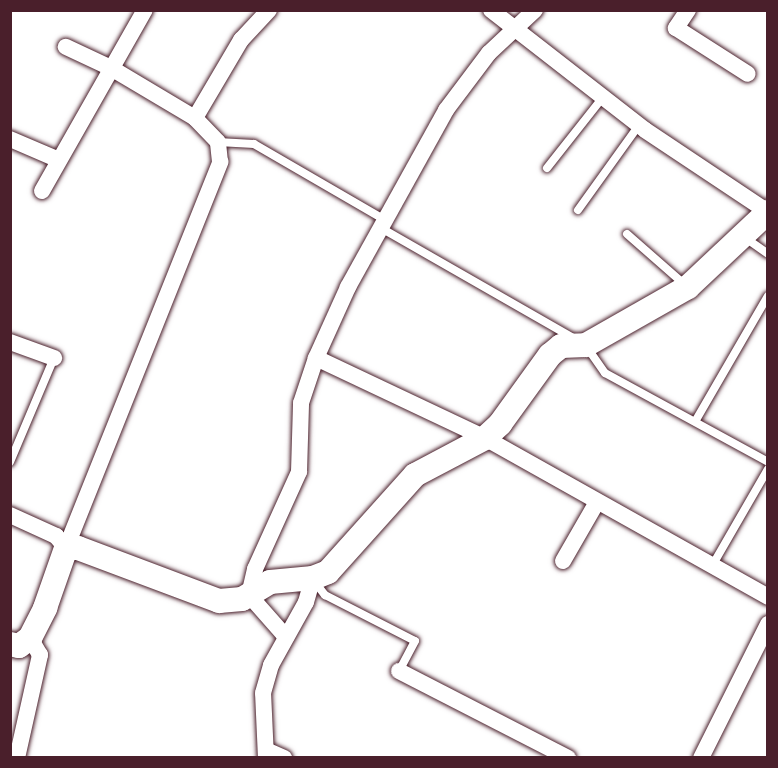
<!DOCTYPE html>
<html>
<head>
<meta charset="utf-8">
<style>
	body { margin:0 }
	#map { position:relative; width:778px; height:768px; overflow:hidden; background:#fff; font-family:Delius,sans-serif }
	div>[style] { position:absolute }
	.roads { filter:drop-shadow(0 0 2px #4a1f2b) drop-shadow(0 0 2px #4a1f2b) }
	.lane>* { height:8px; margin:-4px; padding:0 4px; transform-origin:4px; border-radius:4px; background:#fff }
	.street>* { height:16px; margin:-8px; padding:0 8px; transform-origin:8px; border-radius:8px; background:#fff }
	.secondary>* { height:24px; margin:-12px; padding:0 12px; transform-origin:12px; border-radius:12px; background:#fff }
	span { translate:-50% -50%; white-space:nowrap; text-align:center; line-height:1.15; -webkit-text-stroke:5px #fff; paint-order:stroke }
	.frame { position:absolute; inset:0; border:12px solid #4a1f2b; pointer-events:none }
</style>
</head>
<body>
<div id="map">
	<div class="roads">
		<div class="lane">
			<i style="left:218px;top:142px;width:36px;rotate:3deg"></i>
			<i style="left:254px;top:144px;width:151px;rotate:30.1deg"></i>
			<i style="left:547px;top:168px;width:90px;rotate:-51.7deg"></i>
			<i style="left:578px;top:210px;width:105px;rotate:-54.3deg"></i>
			<i style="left:381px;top:228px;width:224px;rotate:29.8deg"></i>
			<i style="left:627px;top:234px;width:77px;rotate:41.3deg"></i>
			<i style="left:744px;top:237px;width:29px;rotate:35deg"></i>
			<i style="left:586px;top:346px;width:33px;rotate:55deg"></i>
			<i style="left:605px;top:373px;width:186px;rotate:28.6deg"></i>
			<i style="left:696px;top:420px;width:143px;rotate:-59.9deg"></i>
			<i style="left:10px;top:462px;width:113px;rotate:-67.1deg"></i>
			<i style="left:712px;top:566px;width:112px;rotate:-60deg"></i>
			<i style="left:314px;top:581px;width:18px;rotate:52deg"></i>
			<i style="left:325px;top:595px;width:101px;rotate:27.1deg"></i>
			<i style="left:415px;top:641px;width:34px;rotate:118deg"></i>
		</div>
		<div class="street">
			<i style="left:491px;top:10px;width:195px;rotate:37.9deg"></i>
			<i style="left:645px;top:130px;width:148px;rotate:33.7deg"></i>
			<i style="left:688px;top:10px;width:22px;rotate:124deg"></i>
			<i style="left:676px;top:28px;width:85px;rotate:32.6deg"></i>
			<i style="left:195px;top:118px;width:91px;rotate:-59.5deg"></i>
			<i style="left:241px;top:40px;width:41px;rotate:-47deg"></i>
			<i style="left:10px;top:139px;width:53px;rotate:23.2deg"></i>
			<i style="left:42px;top:191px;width:208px;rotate:-60.4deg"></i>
			<i style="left:10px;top:342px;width:47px;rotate:20deg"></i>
			<i style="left:316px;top:358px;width:187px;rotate:25.3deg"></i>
			<i style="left:485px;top:438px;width:325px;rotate:29.3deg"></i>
			<i style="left:10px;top:515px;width:51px;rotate:24.5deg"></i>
			<i style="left:56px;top:536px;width:16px;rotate:50deg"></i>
			<i style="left:66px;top:548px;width:416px;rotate:-68.2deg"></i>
			<i style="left:220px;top:162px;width:20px;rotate:-96deg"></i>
			<i style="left:218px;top:142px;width:33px;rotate:-134deg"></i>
			<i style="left:195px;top:118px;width:98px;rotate:-149.2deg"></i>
			<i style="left:111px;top:68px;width:50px;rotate:-155deg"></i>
			<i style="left:563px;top:561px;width:68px;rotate:-60deg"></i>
			<i style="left:286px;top:637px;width:56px;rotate:-131.4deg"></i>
			<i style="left:249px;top:595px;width:27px;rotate:-77deg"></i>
			<i style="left:255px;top:569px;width:107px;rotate:-65.6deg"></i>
			<i style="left:299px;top:472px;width:69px;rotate:-88.3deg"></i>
			<i style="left:301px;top:403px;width:47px;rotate:-71.6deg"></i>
			<i style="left:316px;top:358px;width:78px;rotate:-65.7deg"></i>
			<i style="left:348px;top:287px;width:202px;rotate:-61deg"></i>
			<i style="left:446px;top:110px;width:71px;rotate:-53deg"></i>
			<i style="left:489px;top:53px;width:63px;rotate:-43.1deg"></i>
			<i style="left:399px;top:671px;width:190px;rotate:27.2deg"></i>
			<i style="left:266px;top:750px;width:20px;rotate:24deg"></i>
			<i style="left:17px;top:758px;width:106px;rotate:-77.4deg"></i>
			<i style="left:40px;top:655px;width:20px;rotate:-120deg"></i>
			<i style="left:266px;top:758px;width:65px;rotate:-92.6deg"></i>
			<i style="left:263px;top:693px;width:29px;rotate:-74deg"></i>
			<i style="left:271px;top:665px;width:72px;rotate:-60.9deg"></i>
			<i style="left:306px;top:602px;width:25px;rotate:-74deg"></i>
			<i style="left:701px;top:758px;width:150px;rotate:-63.4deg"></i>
		</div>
		<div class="secondary">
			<i style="left:10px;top:644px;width:9px;rotate:13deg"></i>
			<i style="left:19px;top:646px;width:14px;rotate:-36deg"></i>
			<i style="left:30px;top:638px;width:34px;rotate:-63deg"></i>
			<i style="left:45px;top:608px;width:64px;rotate:-70.7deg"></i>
			<i style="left:66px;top:548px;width:12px"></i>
			<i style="left:78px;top:548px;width:151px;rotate:20.6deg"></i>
			<i style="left:219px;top:601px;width:23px;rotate:-5deg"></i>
			<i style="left:242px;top:599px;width:33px;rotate:-31deg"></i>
			<i style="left:270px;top:582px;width:43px;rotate:-5.3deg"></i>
			<i style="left:313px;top:578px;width:16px;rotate:-22deg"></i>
			<i style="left:328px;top:572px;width:130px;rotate:-48.1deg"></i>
			<i style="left:415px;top:475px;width:79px;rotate:-27.9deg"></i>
			<i style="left:485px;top:438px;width:21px;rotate:-43deg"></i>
			<i style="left:500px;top:424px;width:85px;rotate:-54.1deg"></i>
			<i style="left:550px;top:355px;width:14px;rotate:-39deg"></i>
			<i style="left:561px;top:346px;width:25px;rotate:-2deg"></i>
			<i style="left:586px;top:345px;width:117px;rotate:-29.6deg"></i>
			<i style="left:688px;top:287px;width:110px;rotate:-43.2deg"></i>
		</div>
	</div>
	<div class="frame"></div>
</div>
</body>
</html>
